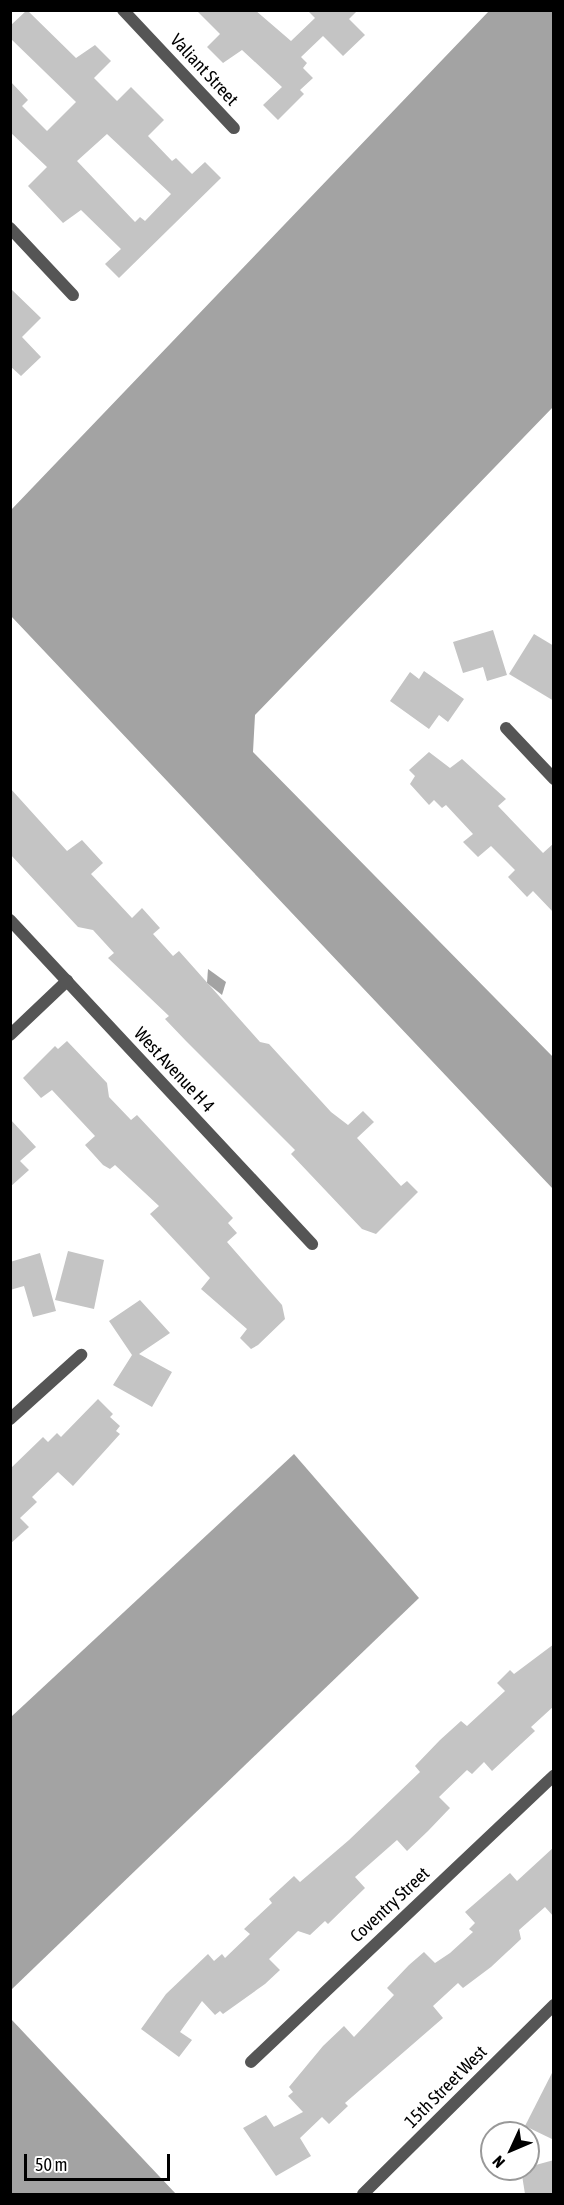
<!DOCTYPE html>
<html>
<head>
<meta charset="utf-8">
<style>
	body { margin:0 }
	#map { position:relative; width:564px; height:2205px; overflow:hidden; background:#fff; font-family:"Asap Condensed",sans-serif }
	div>[style] { position:absolute }
	.water>* { inset:0; background:#a3a3a3 }
	.building>* { inset:0; background:#c4c4c4 }
	.minor>* { height:12px; margin:-6px; padding:0 6px; transform-origin:6px; border-radius:6px; background:#555 }
	.tertiary>* { height:12px; margin:-6px; padding:0 6px; transform-origin:6px; border-radius:6px; background:#555 }
	span { translate:-50% -50%; white-space:nowrap; text-align:center; line-height:1.15; -webkit-text-stroke:4.5px #fff; paint-order:stroke }
	.street-label { font-size:18px; color:#000 }
	.frame { position:absolute; inset:0; border:12px solid #000; pointer-events:none }
	.north { position:absolute; left:480px; top:2121px; width:60px; height:60px; box-sizing:border-box; background:#fff; border:2px solid #999; border-radius:50%; rotate:226deg; font-size:16px; font-weight:700; line-height:24px; text-align:center; color:#000 }
	.north::after { content:''; display:block; margin:auto; width:21px; height:27px; background:#000; clip-path:polygon(50% 0,100% 100%,50% 72%,0 100%) }
	.scale { position:absolute; left:24px; top:2154px; width:146px; height:27px; box-sizing:border-box; border:3px solid #000; border-top:0; padding-left:8px; font-size:18px; line-height:21px; white-space:nowrap; color:#000; -webkit-text-stroke:4px #fff; paint-order:stroke }
</style>
</head>
<body>
<div id="map">
	<div class="water">
		<i style="clip-path:polygon(489px 11px,553px 11px,553px 407px,255px 715px,253px 752px,553px 1057px,553px 1189px,11px 616px,11px 510px)"></i>
		<i style="clip-path:polygon(208px 969px,226px 982px,222px 995px,207px 983px)"></i>
		<i style="clip-path:polygon(294px 1454px,419px 1598px,11px 1990px,11px 1717px)"></i>
		<i style="clip-path:polygon(10px 2019px,11px 2019px,176px 2194px,11px 2194px)"></i>
	</div>
	<div class="building">
		<i style="clip-path:polygon(evenodd,27px 10px,76px 58px,95px 45px,111px 61px,94px 78px,117px 101px,131px 87px,164px 120px,148px 136px,172px 161px,176px 158px,192px 174px,205px 162px,221px 178px,119px 278px,105px 264px,121px 249px,81px 210px,63px 223px,28px 186px,47px 167px,10px 132px,10px 81px,28px 100px,22px 106px,47px 131px,76px 102px,10px 38px,10px 26px,27px 10px,107px 134px,171px 194px,145px 221px,140px 217px,135px 222px,77px 161px,107px 134px)"></i>
		<i style="clip-path:polygon(196px 10px,255px 10px,291px 41px,315px 18px,307px 10px,358px 10px,349px 19px,365px 35px,343px 56px,323px 36px,301px 57px,307px 63px,303px 68px,313px 78px,300px 90px,304px 94px,278px 120px,263px 105px,282px 87px,242px 50px,223px 63px,207px 47px,220px 34px)"></i>
		<i style="clip-path:polygon(10px 288px,41px 318px,22px 337px,41px 357px,21px 376px,10px 366px)"></i>
		<i style="clip-path:polygon(493px 630px,507px 675px,487px 681px,483px 667px,463px 673px,453px 642px)"></i>
		<i style="clip-path:polygon(534px 634px,554px 646px,554px 701px,509px 674px)"></i>
		<i style="clip-path:polygon(424px 671px,464px 699px,448px 722px,439px 715px,429px 729px,390px 701px,410px 672px,419px 679px)"></i>
		<i style="clip-path:polygon(429px 752px,450px 768px,462px 759px,506px 799px,498px 806px,543px 853px,554px 843px,554px 913px,533px 891px,527px 897px,508px 877px,515px 870px,491px 846px,478px 857px,463px 842px,473px 834px,446px 805px,442px 808px,434px 800px,429px 805px,410px 784px,415px 776px,409px 770px)"></i>
		<i style="clip-path:polygon(10px 788px,67px 851px,82px 840px,103px 863px,91px 874px,132px 918px,142px 908px,160px 928px,153px 934px,173px 956px,179px 951px,260px 1042px,269px 1044px,331px 1112px,348px 1125px,363px 1111px,374px 1122px,357px 1138px,401px 1186px,407px 1181px,418px 1192px,376px 1234px,362px 1229px,291px 1154px,295px 1150px,186px 1041px,165px 1019px,169px 1016px,108px 958px,114px 953px,93px 930px,78px 927px,10px 854px)"></i>
		<i style="clip-path:polygon(67px 1041px,107px 1083px,109px 1097px,131px 1120px,137px 1115px,233px 1218px,228px 1223px,237px 1233px,227px 1242px,282px 1305px,285px 1319px,258px 1345px,251px 1349px,240px 1338px,247px 1329px,201px 1289px,210px 1278px,150px 1214px,159px 1206px,115px 1165px,110px 1169px,103px 1165px,85px 1145px,95px 1136px,52px 1090px,41px 1098px,23px 1078px,55px 1046px,58px 1049px)"></i>
		<i style="clip-path:polygon(10px 1119px,36px 1147px,20px 1161px,29px 1170px,10px 1187px)"></i>
		<i style="clip-path:polygon(68px 1251px,104px 1260px,94px 1309px,55px 1300px)"></i>
		<i style="clip-path:polygon(40px 1253px,56px 1311px,33px 1317px,24px 1286px,10px 1290px,10px 1262px)"></i>
		<i style="clip-path:polygon(140px 1300px,170px 1333px,139px 1354px,172px 1372px,152px 1407px,113px 1385px,132px 1355px,109px 1321px)"></i>
		<i style="clip-path:polygon(98px 1399px,113px 1414px,110px 1417px,120px 1426px,116px 1431px,120px 1434px,73px 1486px,58px 1472px,32px 1497px,37px 1502px,20px 1518px,29px 1527px,10px 1544px,10px 1469px,43px 1437px,48px 1442px,57px 1433px,61px 1437px)"></i>
		<i style="clip-path:polygon(554px 1644px,554px 1706px,531px 1727px,535px 1731px,492px 1771px,484px 1762px,472px 1774px,467px 1770px,439px 1797px,450px 1808px,428px 1831px,407px 1851px,397px 1840px,355px 1877px,365px 1888px,328px 1924px,325px 1921px,310px 1935px,298px 1931px,269px 1959px,280px 1970px,265px 1984px,223px 2014px,220px 2011px,215px 2015px,202px 2001px,180px 2032px,192px 2040px,179px 2057px,141px 2029px,166px 1994px,208px 1954px,214px 1961px,222px 1954px,225px 1958px,250px 1934px,244px 1929px,272px 1903px,269px 1899px,294px 1876px,300px 1882px,349px 1840px,420px 1772px,415px 1766px,440px 1740px,461px 1721px,467px 1726px,505px 1691px,497px 1683px,510px 1670px,514px 1674px)"></i>
		<i style="clip-path:polygon(554px 1847px,554px 1917px,545px 1907px,519px 1930px,521px 1939px,491px 1967px,463px 1988px,458px 1983px,433px 2006px,443px 2018px,345px 2103px,348px 2106px,329px 2124px,322px 2117px,300px 2138px,311px 2156px,276px 2176px,243px 2128px,266px 2115px,274px 2127px,303px 2112px,288px 2096px,293px 2092px,289px 2087px,323px 2046px,344px 2026px,354px 2037px,394px 1995px,387px 1988px,409px 1965px,424px 1952px,435px 1963px,450px 1953px,473px 1932px,469px 1929px,475px 1923px,465px 1912px,510px 1873px,517px 1881px)"></i>
		<i style="clip-path:polygon(554px 2069px,554px 2140px,525px 2126px)"></i>
		<i style="clip-path:polygon(554px 2160px,554px 2194px,525px 2194px,521px 2169px)"></i>
	</div>
	<div class="minor">
		<i style="left:123px;top:10px;width:162px;rotate:46.8deg"></i>
		<i style="left:10px;top:228px;width:92px;rotate:46.8deg"></i>
		<i style="left:506px;top:728px;width:70px;rotate:46.7deg"></i>
		<i style="left:10px;top:920px;width:443px;rotate:47deg"></i>
		<i style="left:10px;top:1035px;width:79px;rotate:-43.5deg"></i>
		<i style="left:10px;top:1419px;width:96px;rotate:-42deg"></i>
		<i style="left:251px;top:2062px;width:417px;rotate:-43.4deg"></i>
	</div>
	<div class="tertiary">
		<i style="left:363px;top:2194px;width:269px;rotate:-44.7deg"></i>
	</div>
	<div class="street-label">
		<span style="left:204px;top:70px;rotate:47deg">Valiant Street</span>
		<span style="left:174px;top:1070px;rotate:47deg">West Avenue H 4</span>
		<span style="left:390px;top:1905px;rotate:-43deg">Coventry Street</span>
		<span style="left:446px;top:2087px;rotate:-45deg">15th Street West</span>
	</div>
	<div class="frame"></div>
	<div class="north">N</div>
	<div class="scale">50 m</div>
</div>
</body>
</html>
